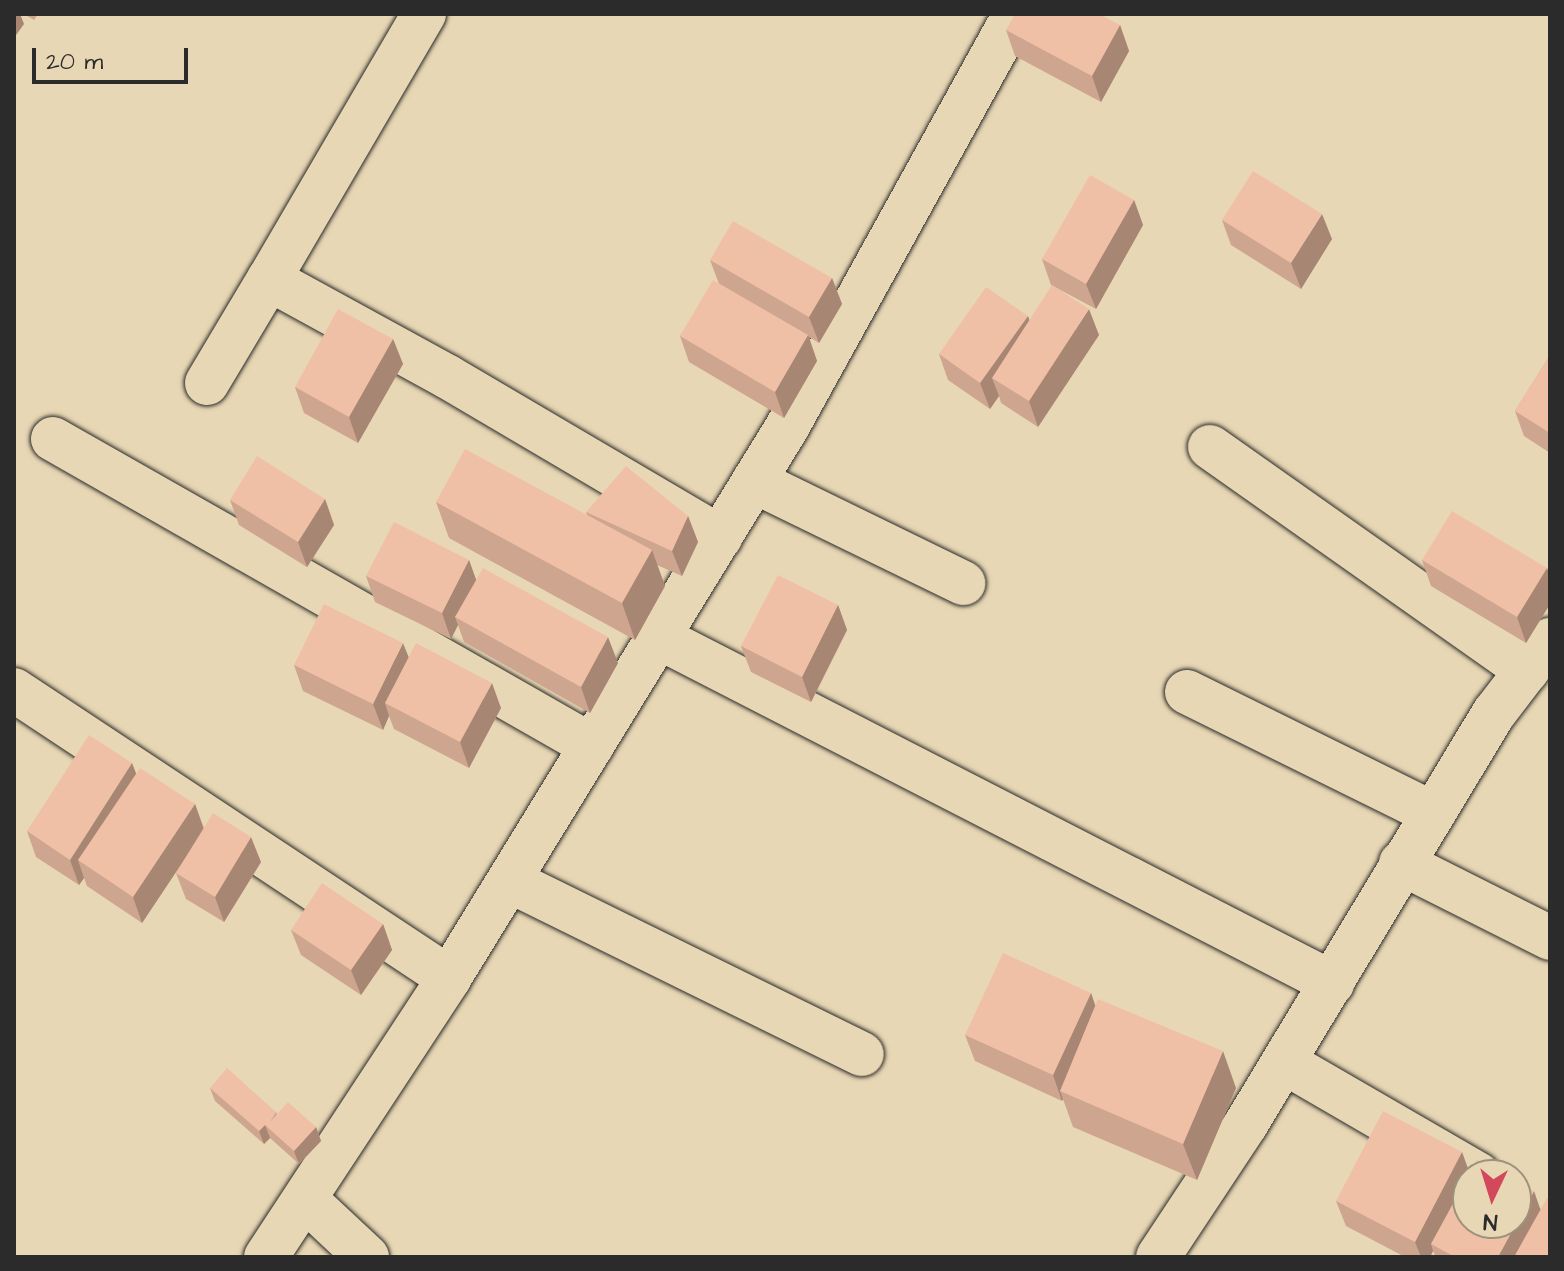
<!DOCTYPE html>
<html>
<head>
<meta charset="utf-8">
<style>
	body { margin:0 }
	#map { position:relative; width:1564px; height:1271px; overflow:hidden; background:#e8d7b4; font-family:"Architects Daughter",sans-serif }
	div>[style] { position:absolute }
	.roads { filter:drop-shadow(0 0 2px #2b2b2b) drop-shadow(0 0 2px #2b2b2b) }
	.street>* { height:44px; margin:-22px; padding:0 22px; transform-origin:22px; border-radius:22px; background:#e8d7b4 }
	.wall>* { inset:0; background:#cea58f }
	.shaded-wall>* { inset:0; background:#a88674 }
	.building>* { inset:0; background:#f0c0a6 }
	span { translate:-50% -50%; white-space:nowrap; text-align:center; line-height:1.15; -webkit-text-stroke:8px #e8d7b4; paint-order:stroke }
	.frame { position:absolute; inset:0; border:16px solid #2b2b2b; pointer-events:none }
	.north { position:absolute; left:1452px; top:1159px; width:80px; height:80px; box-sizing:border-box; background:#e8d7b4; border:2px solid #9c927d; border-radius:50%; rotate:184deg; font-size:22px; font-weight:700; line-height:32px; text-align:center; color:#2b2b2b }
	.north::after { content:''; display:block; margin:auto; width:28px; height:36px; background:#d1495b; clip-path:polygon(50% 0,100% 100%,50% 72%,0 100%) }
	.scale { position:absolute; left:32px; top:48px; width:156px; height:36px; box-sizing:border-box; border:4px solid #2b2b2b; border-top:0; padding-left:10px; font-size:24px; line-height:28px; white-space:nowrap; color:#2b2b2b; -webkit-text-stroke:6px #e8d7b4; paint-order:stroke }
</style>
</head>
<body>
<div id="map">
	<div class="roads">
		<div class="street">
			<i style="left:424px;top:14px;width:307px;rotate:120.3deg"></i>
			<i style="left:269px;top:279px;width:204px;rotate:28.7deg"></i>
			<i style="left:448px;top:377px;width:316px;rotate:30.5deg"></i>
			<i style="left:207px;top:383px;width:121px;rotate:-59.2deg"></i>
			<i style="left:53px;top:439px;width:620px;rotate:29.66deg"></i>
			<i style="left:1210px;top:447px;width:388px;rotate:35.2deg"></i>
			<i style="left:754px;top:481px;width:233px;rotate:26deg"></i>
			<i style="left:658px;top:637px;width:758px;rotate:27.17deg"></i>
			<i style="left:14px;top:690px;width:522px;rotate:33.51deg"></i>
			<i style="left:1187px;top:692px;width:273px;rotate:26.3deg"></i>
			<i style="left:1401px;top:863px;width:167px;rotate:26.7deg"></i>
			<i style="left:510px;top:881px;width:392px;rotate:26.2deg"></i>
			<i style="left:1284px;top:1062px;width:225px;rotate:30.1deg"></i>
			<i style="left:305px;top:1199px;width:85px;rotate:43.1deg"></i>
			<i style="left:266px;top:1257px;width:334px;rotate:-56.7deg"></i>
			<i style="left:449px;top:978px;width:644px;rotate:-58.46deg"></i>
			<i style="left:786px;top:429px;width:474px;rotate:-61.1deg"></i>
			<i style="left:1158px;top:1257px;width:159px;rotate:-56.5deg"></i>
			<i style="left:1246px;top:1124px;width:481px;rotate:-58.9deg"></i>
			<i style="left:1495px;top:712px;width:91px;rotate:-52.6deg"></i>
		</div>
	</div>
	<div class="wall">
		<i style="clip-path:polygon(24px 14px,38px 14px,34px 20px)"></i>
		<i style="clip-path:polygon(1120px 25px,1129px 51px,1101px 102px,1015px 56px,1006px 30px)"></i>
		<i style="clip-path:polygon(1134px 200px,1143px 225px,1096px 309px,1051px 285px,1042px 259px)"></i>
		<i style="clip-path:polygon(1222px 220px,1332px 239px,1301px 289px,1231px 245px)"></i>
		<i style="clip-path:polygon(710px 260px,832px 278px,842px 304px,819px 343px,809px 337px,817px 361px,784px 418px,689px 362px,680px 336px,719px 284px)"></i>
		<i style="clip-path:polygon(1028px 316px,1029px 320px,1099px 335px,1038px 427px,1001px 403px,999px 396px,990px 409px,948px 380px,939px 354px)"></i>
		<i style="clip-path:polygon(393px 339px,403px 364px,358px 443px,304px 413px,295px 387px)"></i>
		<i style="clip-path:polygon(1550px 355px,1550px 453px,1524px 436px,1515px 411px)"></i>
		<i style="clip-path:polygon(325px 499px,334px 525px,307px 567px,239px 525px,230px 500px)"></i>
		<i style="clip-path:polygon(436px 502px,587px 515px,586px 512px,688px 516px,698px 542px,682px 576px,657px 565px,665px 586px,635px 640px,449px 538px)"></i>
		<i style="clip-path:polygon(469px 560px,476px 580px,618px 663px,590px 713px,464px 642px,458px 625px,451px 639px,375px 602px,366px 576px)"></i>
		<i style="clip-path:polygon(1422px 560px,1547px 568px,1550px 576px,1550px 604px,1526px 643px,1431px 586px)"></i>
		<i style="clip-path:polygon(838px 605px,847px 630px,811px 702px,751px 672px,741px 646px)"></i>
		<i style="clip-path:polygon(409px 657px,501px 708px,469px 768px,394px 729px,389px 716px,383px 730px,303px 691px,294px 665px)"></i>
		<i style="clip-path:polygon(132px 763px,136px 774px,195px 804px,204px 828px,261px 862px,224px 922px,186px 899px,176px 873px,188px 854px,142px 923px,87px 886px,84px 878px,79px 885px,36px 857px,27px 831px)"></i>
		<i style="clip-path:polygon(383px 924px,392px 950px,361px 995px,301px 955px,291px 930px)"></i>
		<i style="clip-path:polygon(1091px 993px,1095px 1007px,1236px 1088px,1197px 1180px,1073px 1127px,1063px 1099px,1062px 1101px,975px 1061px,965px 1035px)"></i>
		<i style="clip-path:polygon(210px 1088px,276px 1112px,277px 1114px,316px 1127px,321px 1141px,299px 1164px,270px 1138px,264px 1144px,215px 1101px)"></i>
		<i style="clip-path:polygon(1462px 1152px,1470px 1173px,1541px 1209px,1550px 1257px,1436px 1257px,1433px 1251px,1430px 1257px,1405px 1257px,1346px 1226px,1336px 1201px)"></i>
	</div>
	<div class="shaded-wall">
		<i style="clip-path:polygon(16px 14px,20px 14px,24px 24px,14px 38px,14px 18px)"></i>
		<i style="clip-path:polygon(1120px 25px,1129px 51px,1101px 102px,1092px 76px)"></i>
		<i style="clip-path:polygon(1134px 200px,1143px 225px,1096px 309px,1086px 284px)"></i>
		<i style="clip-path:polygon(1322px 214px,1332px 239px,1301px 289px,1291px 263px)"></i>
		<i style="clip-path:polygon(832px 278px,842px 304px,819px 343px,809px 317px)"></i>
		<i style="clip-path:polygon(1089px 309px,1099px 335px,1038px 427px,1029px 401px)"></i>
		<i style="clip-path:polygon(1028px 316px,1037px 342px,992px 378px,999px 396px,990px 409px,980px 383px)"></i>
		<i style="clip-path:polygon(808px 335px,817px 361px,784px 418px,775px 392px)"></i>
		<i style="clip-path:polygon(393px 339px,403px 364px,358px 443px,349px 417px)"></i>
		<i style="clip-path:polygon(325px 499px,334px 525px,307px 567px,298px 542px)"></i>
		<i style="clip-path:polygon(688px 516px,698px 542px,682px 576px,672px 551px)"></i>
		<i style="clip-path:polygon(652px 550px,665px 586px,635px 640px,622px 603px)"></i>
		<i style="clip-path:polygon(469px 560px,478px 585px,455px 617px,458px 625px,451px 639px,442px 613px)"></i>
		<i style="clip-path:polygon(1547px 568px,1550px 576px,1550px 604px,1526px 643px,1517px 617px)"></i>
		<i style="clip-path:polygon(838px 605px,847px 630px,811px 702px,802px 677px)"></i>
		<i style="clip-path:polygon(608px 637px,618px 663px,590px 713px,581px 687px)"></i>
		<i style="clip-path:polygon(403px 643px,413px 668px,385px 703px,389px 716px,383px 730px,373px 704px)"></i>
		<i style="clip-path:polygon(492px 683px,501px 708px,469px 768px,460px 742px)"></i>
		<i style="clip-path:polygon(132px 763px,142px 789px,78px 860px,84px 878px,79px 885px,70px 860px)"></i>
		<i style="clip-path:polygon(195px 804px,204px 830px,142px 923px,133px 897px)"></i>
		<i style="clip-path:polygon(251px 837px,261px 862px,224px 922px,215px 897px)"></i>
		<i style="clip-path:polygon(383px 924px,392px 950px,361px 995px,351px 970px)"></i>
		<i style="clip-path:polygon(1091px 993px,1100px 1019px,1060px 1091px,1063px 1099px,1062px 1101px,1053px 1075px)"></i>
		<i style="clip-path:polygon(1223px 1051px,1236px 1088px,1197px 1180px,1183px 1144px)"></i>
		<i style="clip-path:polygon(265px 1125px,270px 1138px,264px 1144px,259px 1131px)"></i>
		<i style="clip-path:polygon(316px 1127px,321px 1141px,299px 1164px,294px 1151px)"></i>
		<i style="clip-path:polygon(1462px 1152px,1470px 1175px,1431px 1244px,1433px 1251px,1430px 1257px,1421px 1257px,1415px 1242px)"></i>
		<i style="clip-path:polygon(1534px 1191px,1543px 1217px,1521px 1257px,1498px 1257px)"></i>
	</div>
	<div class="building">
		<i style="clip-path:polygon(1015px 14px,1099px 14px,1120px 25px,1092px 76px,1006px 30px)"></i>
		<i style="clip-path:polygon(1253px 171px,1322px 214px,1291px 263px,1222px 220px)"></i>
		<i style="clip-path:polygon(1090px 175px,1134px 200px,1086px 284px,1042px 259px)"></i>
		<i style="clip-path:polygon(733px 221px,832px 278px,809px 317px,710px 260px)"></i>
		<i style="clip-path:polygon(713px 280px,808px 335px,775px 392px,680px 336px)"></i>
		<i style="clip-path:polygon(1052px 285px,1089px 309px,1029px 401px,992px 378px)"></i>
		<i style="clip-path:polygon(986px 287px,1028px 316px,980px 383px,939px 354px)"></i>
		<i style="clip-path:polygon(338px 309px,393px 339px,349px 417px,295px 387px)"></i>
		<i style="clip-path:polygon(1550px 355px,1550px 433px,1515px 411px)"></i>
		<i style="clip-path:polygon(465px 449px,652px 550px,622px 603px,436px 502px)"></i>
		<i style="clip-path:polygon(257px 456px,325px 499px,298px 542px,230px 500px)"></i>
		<i style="clip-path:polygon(626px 466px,688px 516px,672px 551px,586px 512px)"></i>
		<i style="clip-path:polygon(1452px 511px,1547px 568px,1517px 617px,1422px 560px)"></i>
		<i style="clip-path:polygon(394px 522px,469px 560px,442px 613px,366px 576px)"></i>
		<i style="clip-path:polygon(483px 568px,608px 637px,581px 687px,455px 617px)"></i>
		<i style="clip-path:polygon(778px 575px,838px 605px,802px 677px,741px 646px)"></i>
		<i style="clip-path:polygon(324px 604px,403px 643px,373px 704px,294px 665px)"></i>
		<i style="clip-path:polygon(416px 643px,492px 683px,460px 742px,385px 703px)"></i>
		<i style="clip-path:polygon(89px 735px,132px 763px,70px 860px,27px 831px)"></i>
		<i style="clip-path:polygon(140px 768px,195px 804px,133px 897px,78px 860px)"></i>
		<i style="clip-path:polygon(213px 813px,251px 837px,215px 897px,176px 873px)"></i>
		<i style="clip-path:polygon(322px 883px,383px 924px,351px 970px,291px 930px)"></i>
		<i style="clip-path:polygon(1003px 953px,1091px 993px,1053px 1075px,965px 1035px)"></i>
		<i style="clip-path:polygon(1098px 999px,1223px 1051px,1183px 1144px,1060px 1091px)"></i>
		<i style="clip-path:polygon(227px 1068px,276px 1112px,270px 1122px,288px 1102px,316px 1127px,294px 1151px,265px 1125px,259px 1131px,210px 1088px)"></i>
		<i style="clip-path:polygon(1383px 1111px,1462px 1152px,1415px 1242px,1336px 1201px)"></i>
		<i style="clip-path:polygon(1477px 1160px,1504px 1175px,1468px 1175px)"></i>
		<i style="clip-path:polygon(1468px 1176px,1468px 1223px,1516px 1223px,1516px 1181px,1534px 1191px,1498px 1257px,1455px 1257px,1431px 1244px)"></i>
		<i style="clip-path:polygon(1547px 1198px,1550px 1200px,1550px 1257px,1514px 1257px)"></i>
	</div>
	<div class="frame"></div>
	<div class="north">N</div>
	<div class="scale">20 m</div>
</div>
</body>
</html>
